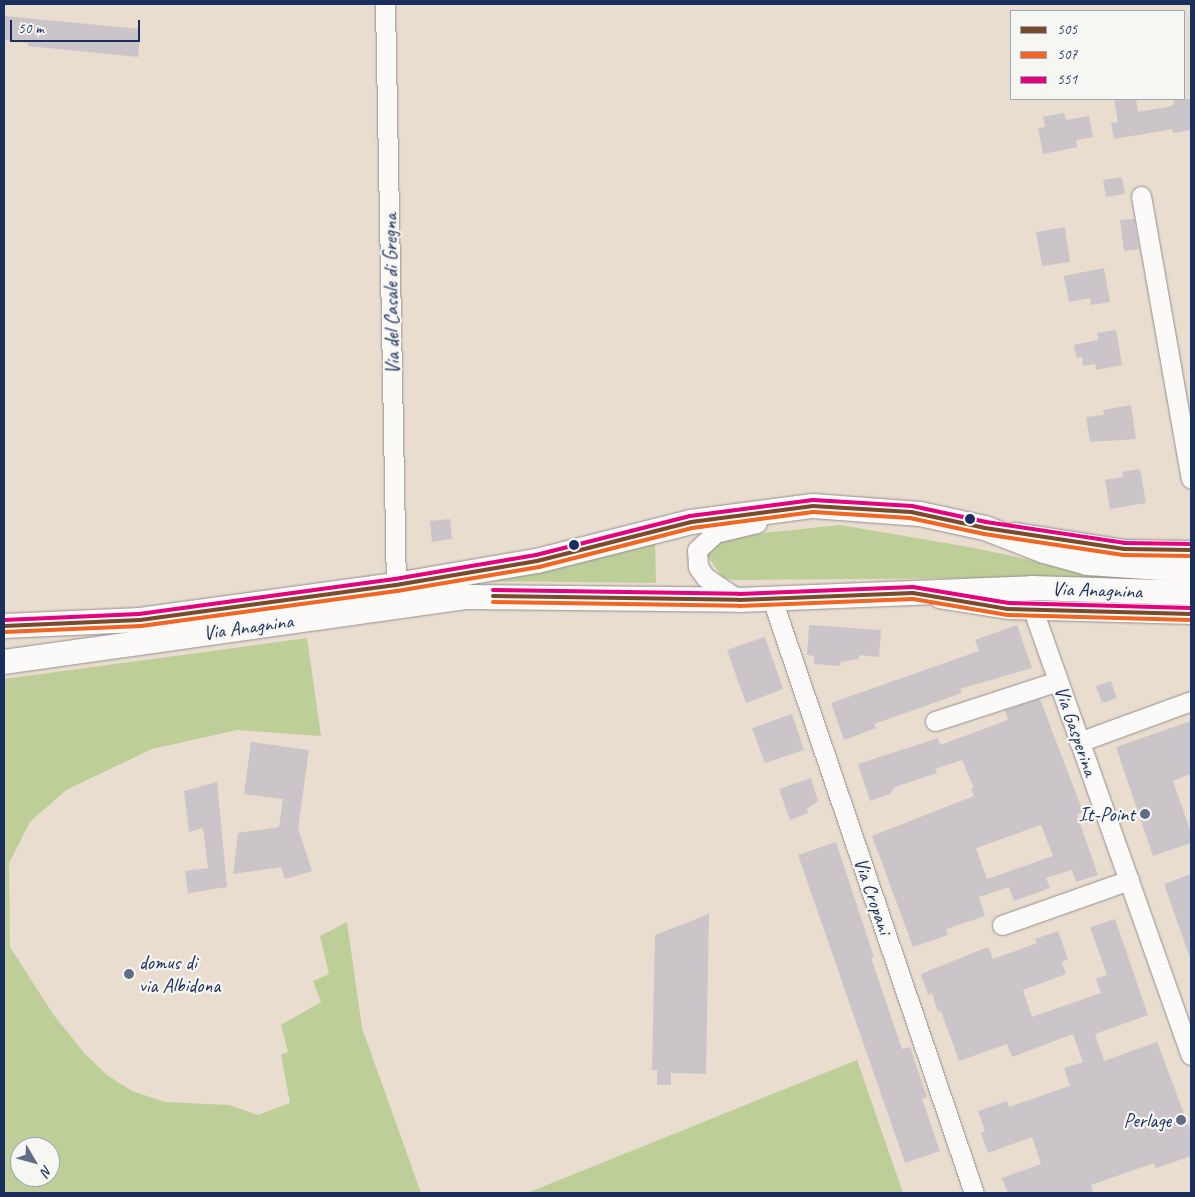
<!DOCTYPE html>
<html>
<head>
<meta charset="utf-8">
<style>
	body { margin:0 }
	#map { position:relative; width:1195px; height:1197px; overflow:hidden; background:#e9ddcf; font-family:Caveat,sans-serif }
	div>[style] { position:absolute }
	.green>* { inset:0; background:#bece99 }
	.building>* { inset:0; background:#cbc4c8 }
	.roads { filter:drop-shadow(0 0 1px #938f90) drop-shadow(0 0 1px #938f90) }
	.minor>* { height:19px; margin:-9.5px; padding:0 9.5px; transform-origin:9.5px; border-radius:9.5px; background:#fcfaf8 }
	.major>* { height:24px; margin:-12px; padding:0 12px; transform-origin:12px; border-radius:12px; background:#fcfaf8 }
	.bus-1>* { height:4px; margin:-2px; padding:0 2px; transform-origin:2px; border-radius:2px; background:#7a4b2a }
	.bus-2>* { height:4px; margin:-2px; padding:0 2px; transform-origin:2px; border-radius:2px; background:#f26522 }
	.bus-3>* { height:4px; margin:-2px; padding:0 2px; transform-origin:2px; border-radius:2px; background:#e5007d }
	.dots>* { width:14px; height:14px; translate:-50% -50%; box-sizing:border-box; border:2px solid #f6f6f2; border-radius:50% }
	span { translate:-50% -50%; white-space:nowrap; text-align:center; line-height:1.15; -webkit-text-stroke:4.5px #f6f6f2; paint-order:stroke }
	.street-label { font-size:20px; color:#1b2f5e }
	.poi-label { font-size:20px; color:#1b2f5e }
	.right { translate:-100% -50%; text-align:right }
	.left { translate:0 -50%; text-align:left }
	.frame { position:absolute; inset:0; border:5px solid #1b2f5e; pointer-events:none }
	.legend { position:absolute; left:1010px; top:10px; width:175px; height:90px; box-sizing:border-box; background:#f6f6f2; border:1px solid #9ea6b7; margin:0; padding:6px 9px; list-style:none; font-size:15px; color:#1b2f5e }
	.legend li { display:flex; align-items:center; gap:10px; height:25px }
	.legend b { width:25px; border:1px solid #9ea6b7 }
	.north { position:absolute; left:10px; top:1137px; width:50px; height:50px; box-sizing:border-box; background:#f6f6f2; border:1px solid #9ea6b7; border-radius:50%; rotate:127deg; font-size:14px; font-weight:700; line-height:20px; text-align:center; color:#1b2f5e }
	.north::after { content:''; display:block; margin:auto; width:18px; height:22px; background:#636c86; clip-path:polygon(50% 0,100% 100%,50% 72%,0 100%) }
	.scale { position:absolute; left:10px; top:20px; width:130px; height:22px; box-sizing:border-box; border:2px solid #1b2f5e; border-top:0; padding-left:6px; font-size:15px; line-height:18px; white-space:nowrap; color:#1b2f5e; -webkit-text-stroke:4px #f6f6f2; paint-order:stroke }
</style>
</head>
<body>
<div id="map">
	<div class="green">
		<i style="clip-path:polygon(840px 525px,969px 547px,1111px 577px,732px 580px,722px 577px,706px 554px,715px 542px,754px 534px)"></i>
		<i style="clip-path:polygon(655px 540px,656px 583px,475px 581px)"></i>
		<i style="clip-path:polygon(evenodd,307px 638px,321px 736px,237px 730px,152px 749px,66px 790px,30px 822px,9px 863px,10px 947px,53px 1014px,84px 1053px,107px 1075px,132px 1091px,165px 1102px,229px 1105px,258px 1115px,290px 1103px,281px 1055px,288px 1052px,281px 1025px,321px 1002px,313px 981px,329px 974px,320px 936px,347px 922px,362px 1028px,421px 1193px,4px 1193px,4px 679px,307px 638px,20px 1147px,50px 1147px,50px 1177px,20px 1177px,20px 1147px)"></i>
		<i style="clip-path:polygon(857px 1060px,903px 1193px,527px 1193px)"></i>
	</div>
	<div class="building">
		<i style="clip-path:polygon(4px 16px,140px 29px,138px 57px,28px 46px,28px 43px,4px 40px)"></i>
		<i style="clip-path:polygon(1114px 99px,1136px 99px,1138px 112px,1168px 107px,1174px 104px,1173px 99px,1191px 99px,1191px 130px,1173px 133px,1172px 129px,1114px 139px,1111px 123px,1118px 122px)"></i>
		<i style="clip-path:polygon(1064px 113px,1066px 120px,1089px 116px,1093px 137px,1076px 140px,1077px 147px,1043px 154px,1038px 128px,1045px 127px,1043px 117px)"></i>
		<i style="clip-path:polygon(1122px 177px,1125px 194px,1106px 197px,1103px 180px)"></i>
		<i style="clip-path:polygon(1134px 219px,1139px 249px,1124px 251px,1120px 220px)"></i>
		<i style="clip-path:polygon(1065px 227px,1070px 262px,1042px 266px,1036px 232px)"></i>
		<i style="clip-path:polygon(1104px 268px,1110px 302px,1091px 305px,1090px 298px,1069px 302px,1064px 276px)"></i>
		<i style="clip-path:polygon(1116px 330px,1122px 365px,1096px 370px,1095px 364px,1083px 366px,1082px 357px,1077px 358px,1074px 345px,1098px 340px,1097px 333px)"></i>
		<i style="clip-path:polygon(1131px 405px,1136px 439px,1090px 442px,1086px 417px,1104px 415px,1103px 410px)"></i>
		<i style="clip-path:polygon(1140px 469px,1146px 503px,1110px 509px,1105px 480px,1123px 477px,1122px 472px)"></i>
		<i style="clip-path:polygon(450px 519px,452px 539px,432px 542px,430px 521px)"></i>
		<i style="clip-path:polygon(809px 625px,881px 630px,879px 657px,859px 655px,859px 659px,841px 662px,840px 666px,814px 664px,814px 656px,807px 655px)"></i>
		<i style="clip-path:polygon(1017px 625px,1032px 668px,960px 689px,962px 693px,874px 724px,876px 728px,844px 740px,831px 703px,979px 651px,975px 640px)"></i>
		<i style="clip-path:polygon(765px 637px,783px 689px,746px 703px,727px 650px)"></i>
		<i style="clip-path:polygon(1111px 681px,1117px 698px,1102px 703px,1096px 686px)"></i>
		<i style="clip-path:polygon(evenodd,1040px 699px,1083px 812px,1077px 815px,1098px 875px,1076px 882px,1072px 870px,1046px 878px,1050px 888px,1014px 901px,1009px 887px,979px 897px,985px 916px,946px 929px,948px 935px,913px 947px,872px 836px,974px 796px,971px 789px,974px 788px,962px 760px,935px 769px,937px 773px,895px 787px,890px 794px,870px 801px,858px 764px,938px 738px,940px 745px,1008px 720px,1005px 710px,1040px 699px,1041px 825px,1053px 856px,987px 879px,976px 848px,1041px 825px)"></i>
		<i style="clip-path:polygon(792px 714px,804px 750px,765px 763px,752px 728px)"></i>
		<i style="clip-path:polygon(1191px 721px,1191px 774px,1173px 781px,1191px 833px,1191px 843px,1153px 856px,1116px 747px)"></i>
		<i style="clip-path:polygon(251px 742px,309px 750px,298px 828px,312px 871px,285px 879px,281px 867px,233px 874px,238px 833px,279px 827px,283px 799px,244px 794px)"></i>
		<i style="clip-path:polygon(811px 778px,818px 801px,807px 809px,808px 813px,790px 820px,779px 789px)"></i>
		<i style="clip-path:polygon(217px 782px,227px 887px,188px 893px,185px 871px,208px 868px,203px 828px,189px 832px,184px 791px)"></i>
		<i style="clip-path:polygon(836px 842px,874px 957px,871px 958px,902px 1049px,910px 1047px,927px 1097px,922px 1099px,940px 1151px,905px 1163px,798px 855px)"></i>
		<i style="clip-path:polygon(1191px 874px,1191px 955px,1189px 955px,1164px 884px)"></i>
		<i style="clip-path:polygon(709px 914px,706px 1074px,671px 1073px,671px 1085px,657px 1085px,657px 1070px,652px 1070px,655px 935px)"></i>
		<i style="clip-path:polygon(1115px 919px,1148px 1015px,1095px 1034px,1104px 1061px,1157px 1042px,1191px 1132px,1191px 1156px,1156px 1168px,1154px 1163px,1091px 1185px,1093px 1193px,1008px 1193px,1002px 1178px,1041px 1164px,1032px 1137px,988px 1153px,981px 1133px,985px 1131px,978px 1111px,1007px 1101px,1009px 1107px,1070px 1086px,1064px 1068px,1083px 1062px,1073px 1034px,1012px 1057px,1007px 1044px,959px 1061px,941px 1011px,938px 1012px,932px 993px,928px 995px,921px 974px,988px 947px,993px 959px,1037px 943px,1035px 939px,1058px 931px,1068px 959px,1062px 962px,1066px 974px,1023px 990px,1032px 1017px,1101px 993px,1096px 979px,1107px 975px,1090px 927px)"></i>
	</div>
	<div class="roads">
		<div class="minor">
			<i style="left:385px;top:4px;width:581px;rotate:88.92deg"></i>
			<i style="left:1141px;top:196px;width:287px;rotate:80deg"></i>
			<i style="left:1014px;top:532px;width:111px;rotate:8.8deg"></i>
			<i style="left:1124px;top:549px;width:67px;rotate:0.9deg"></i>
			<i style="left:939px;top:598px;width:70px;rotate:9.1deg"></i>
			<i style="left:1008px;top:609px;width:183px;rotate:1.6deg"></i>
			<i style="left:772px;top:599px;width:627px;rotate:71.22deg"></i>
			<i style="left:739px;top:600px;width:40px;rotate:-146deg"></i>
			<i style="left:706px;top:578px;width:14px;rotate:-126deg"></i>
			<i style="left:698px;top:567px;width:17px;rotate:-93deg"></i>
			<i style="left:697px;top:550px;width:25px;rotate:-43deg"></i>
			<i style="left:715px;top:533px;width:43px;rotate:-13.4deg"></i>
			<i style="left:1033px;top:610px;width:472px;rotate:70.5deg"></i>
			<i style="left:935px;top:721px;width:129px;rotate:-18deg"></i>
			<i style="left:1079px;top:742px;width:119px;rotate:-20.1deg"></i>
			<i style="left:1002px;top:925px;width:135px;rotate:-19.5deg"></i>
		</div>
		<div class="major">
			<i style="left:4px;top:626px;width:136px;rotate:-2.5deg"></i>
			<i style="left:140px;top:620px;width:258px;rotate:-7.8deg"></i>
			<i style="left:396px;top:585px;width:143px;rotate:-9.7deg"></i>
			<i style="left:537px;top:561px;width:159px;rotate:-14.2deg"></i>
			<i style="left:691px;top:522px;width:123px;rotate:-7.5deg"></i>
			<i style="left:813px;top:506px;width:107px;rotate:4.3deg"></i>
			<i style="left:920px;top:514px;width:66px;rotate:12.2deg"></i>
			<i style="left:985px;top:528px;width:63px;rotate:21.3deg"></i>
			<i style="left:1044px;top:551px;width:46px;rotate:15.3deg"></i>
			<i style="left:1088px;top:563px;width:103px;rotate:3.9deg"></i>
			<i style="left:4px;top:662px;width:470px;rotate:-8deg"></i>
			<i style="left:469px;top:597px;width:270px;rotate:0.6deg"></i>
			<i style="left:739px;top:600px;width:293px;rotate:-2.3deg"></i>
			<i style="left:1032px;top:588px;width:159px;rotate:1.8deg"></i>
		</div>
	</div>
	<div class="bus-1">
		<i style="left:493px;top:596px;width:246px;rotate:0.9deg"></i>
		<i style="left:739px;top:600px;width:174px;rotate:-2.3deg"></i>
		<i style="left:913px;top:593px;width:96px;rotate:9.6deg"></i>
		<i style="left:1008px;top:609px;width:183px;rotate:1.6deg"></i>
		<i style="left:4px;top:626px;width:136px;rotate:-2.5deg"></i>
		<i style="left:140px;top:620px;width:258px;rotate:-7.8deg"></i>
		<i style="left:396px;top:585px;width:143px;rotate:-9.7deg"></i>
		<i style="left:537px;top:561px;width:159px;rotate:-14.2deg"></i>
		<i style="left:691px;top:522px;width:123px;rotate:-7.5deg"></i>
		<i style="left:813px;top:506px;width:98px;rotate:3.5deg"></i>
		<i style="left:911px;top:512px;width:76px;rotate:12.2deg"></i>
		<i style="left:985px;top:528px;width:141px;rotate:8.6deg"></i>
		<i style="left:1124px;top:549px;width:67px;rotate:0.9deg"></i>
	</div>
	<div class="bus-2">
		<i style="left:493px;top:602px;width:246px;rotate:0.9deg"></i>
		<i style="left:739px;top:606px;width:174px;rotate:-2.3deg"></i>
		<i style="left:913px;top:599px;width:96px;rotate:9.6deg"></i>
		<i style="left:1008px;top:615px;width:183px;rotate:1.6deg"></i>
		<i style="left:4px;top:632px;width:137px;rotate:-2.5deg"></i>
		<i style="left:141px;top:626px;width:258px;rotate:-7.8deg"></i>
		<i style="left:397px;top:591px;width:144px;rotate:-9.6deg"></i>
		<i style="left:539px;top:567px;width:158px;rotate:-14.3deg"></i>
		<i style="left:692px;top:528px;width:122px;rotate:-7.5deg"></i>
		<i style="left:813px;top:512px;width:97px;rotate:3.5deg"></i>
		<i style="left:910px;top:518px;width:76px;rotate:12.2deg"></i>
		<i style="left:984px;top:534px;width:141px;rotate:8.6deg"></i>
		<i style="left:1123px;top:555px;width:68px;rotate:0.8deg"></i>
	</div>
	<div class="bus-3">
		<i style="left:493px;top:590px;width:246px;rotate:0.9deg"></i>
		<i style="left:739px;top:594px;width:174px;rotate:-2.3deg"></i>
		<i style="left:913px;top:587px;width:97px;rotate:9.5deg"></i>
		<i style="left:1009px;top:603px;width:182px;rotate:1.6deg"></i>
		<i style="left:4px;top:620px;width:135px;rotate:-2.5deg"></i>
		<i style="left:139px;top:614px;width:258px;rotate:-7.8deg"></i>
		<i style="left:395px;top:579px;width:143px;rotate:-9.7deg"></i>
		<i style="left:536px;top:555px;width:159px;rotate:-14.2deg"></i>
		<i style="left:690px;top:516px;width:124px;rotate:-7.4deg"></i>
		<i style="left:813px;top:500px;width:99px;rotate:3.5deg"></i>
		<i style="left:912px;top:506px;width:76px;rotate:12.2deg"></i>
		<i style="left:986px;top:522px;width:141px;rotate:8.6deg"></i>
		<i style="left:1125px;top:543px;width:66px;rotate:0.9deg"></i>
	</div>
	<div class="dots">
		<i style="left:970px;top:519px;background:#1b2f5e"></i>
		<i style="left:574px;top:545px;background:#1b2f5e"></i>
		<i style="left:1145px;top:814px;background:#636c86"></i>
		<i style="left:129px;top:974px;background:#636c86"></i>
		<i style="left:1181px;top:1120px;background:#636c86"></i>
	</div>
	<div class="street-label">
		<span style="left:391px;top:294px;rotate:-91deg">Via del Casale di Gregna</span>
		<span style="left:1097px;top:590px;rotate:2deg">Via Anagnina</span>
		<span style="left:248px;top:627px;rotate:-8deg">Via Anagnina</span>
		<span style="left:1076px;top:731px;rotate:71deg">Via Gasperina</span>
		<span style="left:873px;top:896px;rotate:71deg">Via Cropani</span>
	</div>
	<div class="poi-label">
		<span class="right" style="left:1135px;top:814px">It-Point</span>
		<span class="left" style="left:139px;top:974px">domus di<br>via Albidona</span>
		<span class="right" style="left:1171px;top:1120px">Perlage</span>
	</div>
	<div class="frame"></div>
	<ul class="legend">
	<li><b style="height:6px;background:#7a4b2a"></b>505</li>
	<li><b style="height:6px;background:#f26522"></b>507</li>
	<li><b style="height:6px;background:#e5007d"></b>551</li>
	</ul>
	<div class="north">N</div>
	<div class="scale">50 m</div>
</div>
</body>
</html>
